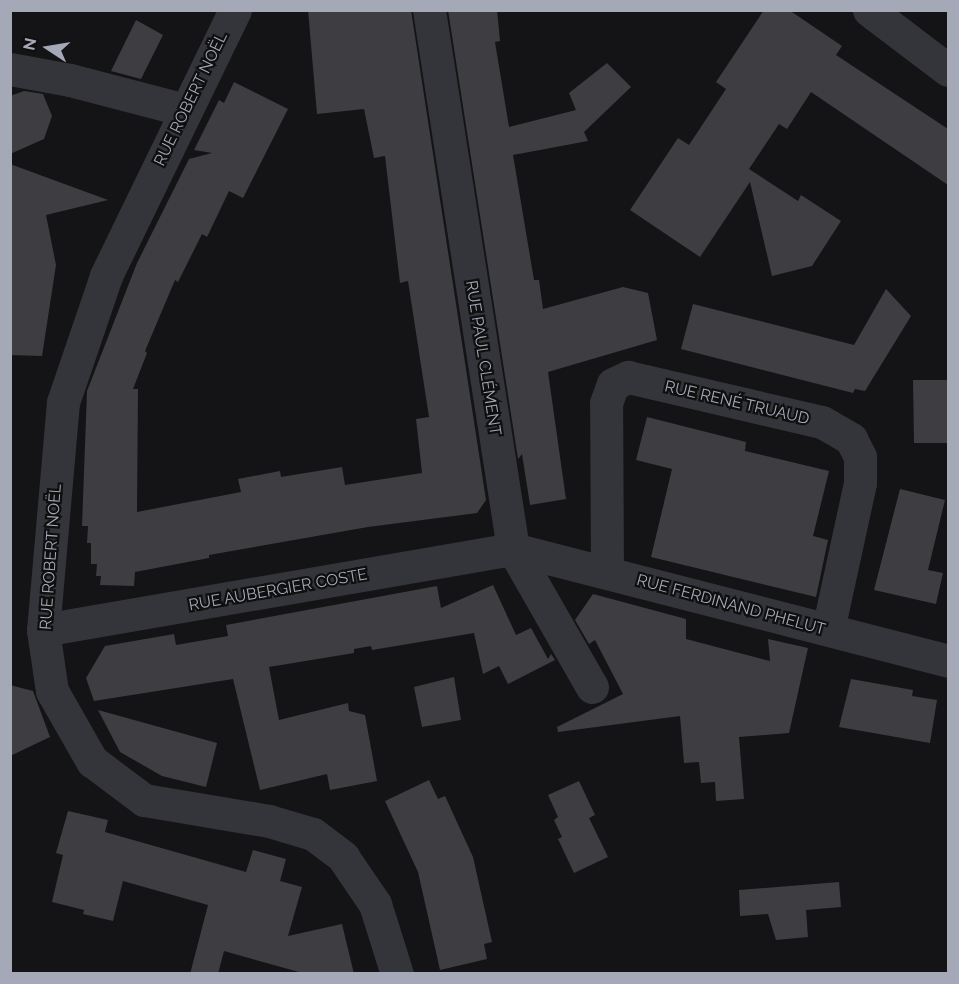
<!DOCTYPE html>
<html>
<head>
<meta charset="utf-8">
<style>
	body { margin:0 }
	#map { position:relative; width:959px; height:984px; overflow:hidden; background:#141315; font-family:Raleway,sans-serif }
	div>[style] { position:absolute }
	.building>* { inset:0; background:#3e3d42 }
	.minor>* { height:33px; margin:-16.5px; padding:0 16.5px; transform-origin:16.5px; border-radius:16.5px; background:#34353a }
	span { translate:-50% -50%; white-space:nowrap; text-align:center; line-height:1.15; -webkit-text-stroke:4.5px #0f0f10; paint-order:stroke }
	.street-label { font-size:16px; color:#a5a8b6 }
	.frame { position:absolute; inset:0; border:12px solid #a5a8b6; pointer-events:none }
	.north { position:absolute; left:18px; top:18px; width:60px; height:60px; -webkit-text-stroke:4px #0f0f10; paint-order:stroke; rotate:282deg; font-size:16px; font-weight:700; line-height:24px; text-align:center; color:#a5a8b6 }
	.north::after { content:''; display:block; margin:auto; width:21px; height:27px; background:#a5a8b6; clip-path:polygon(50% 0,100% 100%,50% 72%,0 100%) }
</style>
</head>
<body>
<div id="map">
	<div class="building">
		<i style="clip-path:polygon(308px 10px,411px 10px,486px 500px,477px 513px,368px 527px,209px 555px,209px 558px,135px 572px,134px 586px,100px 585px,101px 576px,96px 576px,97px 564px,91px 564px,91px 543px,87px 543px,88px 526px,82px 526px,87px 391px,137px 263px,189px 159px,212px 153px,194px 150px,219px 100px,224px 103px,234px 82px,288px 109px,243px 198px,229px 191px,207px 237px,202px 234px,178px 282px,175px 280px,145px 351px,147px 353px,133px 389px,138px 389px,137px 512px,241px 492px,238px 479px,280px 471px,281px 477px,342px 467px,345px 485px,422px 473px,416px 419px,429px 417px,408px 281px,400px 283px,385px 156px,374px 158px,364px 109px,317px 114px)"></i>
		<i style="clip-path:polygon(448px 10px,497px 10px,500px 41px,495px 42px,509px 127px,576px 110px,569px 93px,607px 63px,631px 87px,584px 132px,588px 141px,513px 155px,534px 280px,539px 280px,543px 309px,623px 287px,648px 293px,657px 340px,548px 372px,566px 499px,530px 505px,522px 454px,518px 459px)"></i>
		<i style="clip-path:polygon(764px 10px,789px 10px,842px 46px,836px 55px,948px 129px,948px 185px,811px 92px,787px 129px,779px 124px,749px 169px,798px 201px,801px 195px,841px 221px,812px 266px,772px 276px,750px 182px,700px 257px,630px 210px,678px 138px,689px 145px,726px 89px,716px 82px)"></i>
		<i style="clip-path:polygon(136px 20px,163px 35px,141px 79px,111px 71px)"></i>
		<i style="clip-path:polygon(24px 91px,43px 94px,52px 116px,44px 139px,10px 154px,10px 96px)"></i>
		<i style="clip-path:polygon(10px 164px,108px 200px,46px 215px,56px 265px,42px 356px,10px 355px)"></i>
		<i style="clip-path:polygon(886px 289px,911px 316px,865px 391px,855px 389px,853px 393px,681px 349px,693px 304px,854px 345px)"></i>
		<i style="clip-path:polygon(913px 380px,948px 380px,948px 443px,914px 443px)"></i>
		<i style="clip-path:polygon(647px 417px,746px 442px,745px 451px,829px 471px,813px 536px,828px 540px,816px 597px,651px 557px,672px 469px,636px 460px)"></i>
		<i style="clip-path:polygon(900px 489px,945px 500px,928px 570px,943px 573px,936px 604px,874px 590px)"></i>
		<i style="clip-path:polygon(493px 585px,516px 635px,531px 628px,548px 659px,551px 654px,555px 660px,508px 684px,499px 666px,483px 674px,474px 633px,372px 650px,371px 646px,354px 649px,354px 653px,269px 667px,279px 720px,348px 703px,349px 711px,365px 715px,377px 781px,330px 790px,327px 774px,260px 790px,233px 679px,94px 701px,86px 678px,105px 646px,174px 634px,176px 645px,228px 636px,226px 625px,437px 586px,441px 608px)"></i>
		<i style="clip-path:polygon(593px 594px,686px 619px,686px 639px,770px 661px,768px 639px,808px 648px,789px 733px,739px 737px,744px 799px,716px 801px,715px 782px,701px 783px,699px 762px,684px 763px,680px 716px,558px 732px,557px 727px,623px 694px,595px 640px,589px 644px,575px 620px)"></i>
		<i style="clip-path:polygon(454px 677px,461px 720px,422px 727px,414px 687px)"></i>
		<i style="clip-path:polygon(851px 679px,913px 690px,912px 696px,937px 700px,930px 743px,839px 727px)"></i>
		<i style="clip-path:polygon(10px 685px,33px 691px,50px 737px,10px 756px)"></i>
		<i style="clip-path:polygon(98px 710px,217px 743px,206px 787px,162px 776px,120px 752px)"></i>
		<i style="clip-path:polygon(429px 780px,438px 799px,445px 796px,473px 857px,492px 942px,484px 944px,487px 959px,440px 970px,418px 872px,385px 801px)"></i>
		<i style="clip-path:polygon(579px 781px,595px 815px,589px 818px,608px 857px,574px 873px,558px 839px,562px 837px,554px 820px,558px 817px,548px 795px)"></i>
		<i style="clip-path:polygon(68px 811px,108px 820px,105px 832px,246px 872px,253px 850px,286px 859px,280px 881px,302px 887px,288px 936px,342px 924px,354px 974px,306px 974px,224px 951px,218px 974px,190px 974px,208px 905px,123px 881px,113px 921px,83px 914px,84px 910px,52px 902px,63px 855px,56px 853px)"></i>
		<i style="clip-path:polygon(839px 882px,841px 907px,806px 910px,808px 937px,776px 940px,768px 914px,740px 916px,739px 890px)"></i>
	</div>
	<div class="minor">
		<i style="left:235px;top:10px;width:296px;rotate:115.9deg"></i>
		<i style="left:106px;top:276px;width:133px;rotate:108.8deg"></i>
		<i style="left:63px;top:402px;width:229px;rotate:95deg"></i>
		<i style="left:43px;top:630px;width:62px;rotate:81.6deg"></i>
		<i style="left:52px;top:691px;width:81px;rotate:60.3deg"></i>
		<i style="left:92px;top:761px;width:65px;rotate:36.9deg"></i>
		<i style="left:144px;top:800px;width:127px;rotate:9.5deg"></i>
		<i style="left:269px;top:821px;width:46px;rotate:16.5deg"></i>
		<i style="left:313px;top:834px;width:38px;rotate:37deg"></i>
		<i style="left:343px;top:857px;width:57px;rotate:55.8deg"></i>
		<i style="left:375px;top:904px;width:73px;rotate:72.6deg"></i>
		<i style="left:429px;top:10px;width:546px;rotate:81.14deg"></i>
		<i style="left:513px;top:549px;width:159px;rotate:60.2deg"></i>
		<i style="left:869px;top:10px;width:99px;rotate:37.2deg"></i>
		<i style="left:10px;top:69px;width:61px;rotate:10.4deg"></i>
		<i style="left:70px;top:80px;width:119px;rotate:14.6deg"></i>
		<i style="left:607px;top:572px;width:169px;rotate:-90.3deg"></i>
		<i style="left:606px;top:403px;width:20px;rotate:-70deg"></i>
		<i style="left:613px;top:384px;width:17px;rotate:-25deg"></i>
		<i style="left:628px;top:377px;width:199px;rotate:13.1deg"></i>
		<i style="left:822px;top:422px;width:34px;rotate:30deg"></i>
		<i style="left:851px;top:439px;width:20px;rotate:63deg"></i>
		<i style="left:860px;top:457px;width:26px;rotate:90deg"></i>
		<i style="left:860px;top:483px;width:150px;rotate:102.3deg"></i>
		<i style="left:43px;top:630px;width:477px;rotate:-9.8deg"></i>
		<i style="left:513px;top:549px;width:449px;rotate:14.4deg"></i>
	</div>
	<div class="street-label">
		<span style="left:191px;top:99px;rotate:-64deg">RUE ROBERT NOËL</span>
		<span style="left:483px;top:358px;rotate:81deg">RUE PAUL CLÉMENT</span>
		<span style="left:737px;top:403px;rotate:13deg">RUE RENÉ TRUAUD</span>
		<span style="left:51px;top:557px;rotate:-86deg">RUE ROBERT NOËL</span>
		<span style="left:278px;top:590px;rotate:-10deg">RUE AUBERGIER COSTE</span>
		<span style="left:731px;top:605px;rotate:15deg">RUE FERDINAND PHELUT</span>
	</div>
	<div class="frame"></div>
	<div class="north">N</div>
</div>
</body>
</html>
